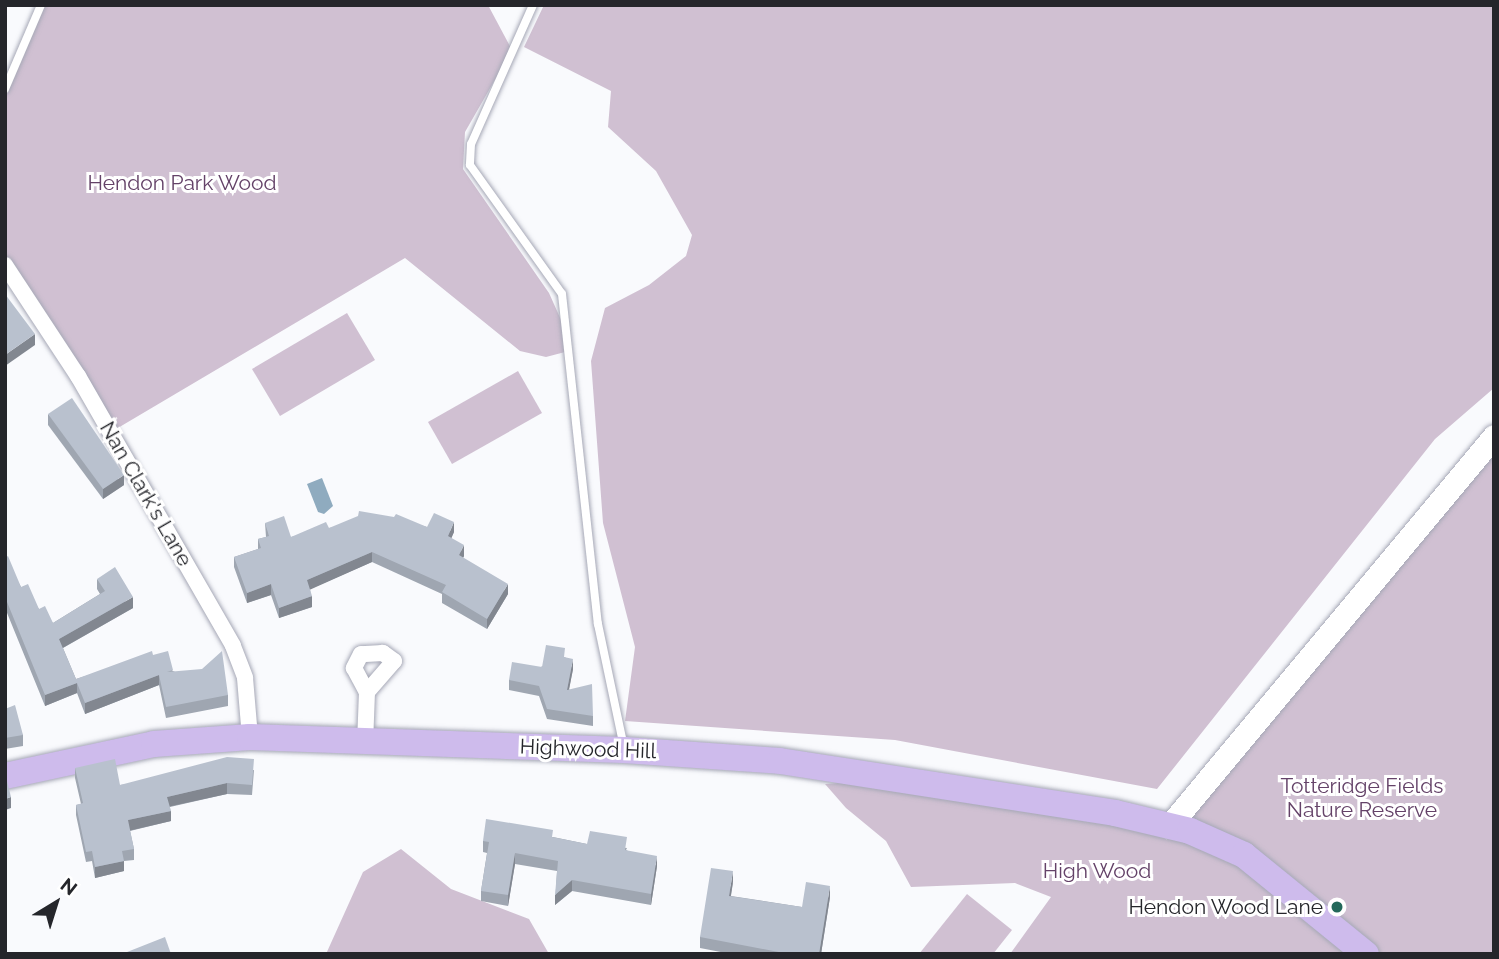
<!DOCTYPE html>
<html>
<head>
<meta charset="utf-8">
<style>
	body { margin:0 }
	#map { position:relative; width:1499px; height:959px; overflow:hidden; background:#f9fafd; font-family:Raleway,sans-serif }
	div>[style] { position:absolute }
	.green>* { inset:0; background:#d0c0d2 }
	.water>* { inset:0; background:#8fabbf }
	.roads { filter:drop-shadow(0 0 2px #a6a8b6) drop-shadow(0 0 2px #a6a8b6) }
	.lane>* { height:8px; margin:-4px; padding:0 4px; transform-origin:4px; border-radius:4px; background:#fff }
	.street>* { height:16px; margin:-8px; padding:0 8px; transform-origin:8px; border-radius:8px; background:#fff }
	.secondary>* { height:23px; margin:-11.5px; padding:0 11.5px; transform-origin:11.5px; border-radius:11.5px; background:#fff }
	.primary>* { height:26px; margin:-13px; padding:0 13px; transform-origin:13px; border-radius:13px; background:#cebbec }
	.wall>* { inset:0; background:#9fa6b1 }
	.shaded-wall>* { inset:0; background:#828790 }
	.building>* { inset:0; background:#b9c1ce }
	.dots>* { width:19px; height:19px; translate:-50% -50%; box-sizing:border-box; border:4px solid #fff; border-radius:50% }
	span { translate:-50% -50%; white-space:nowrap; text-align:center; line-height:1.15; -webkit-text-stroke:6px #fff; paint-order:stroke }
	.park-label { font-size:21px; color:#644268 }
	.street-label { font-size:21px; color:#25262b }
	.poi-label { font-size:21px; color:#25262b }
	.right { translate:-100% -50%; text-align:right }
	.frame { position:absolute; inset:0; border:7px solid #25262b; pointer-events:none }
	.north { position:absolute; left:21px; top:868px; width:70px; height:70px; -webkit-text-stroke:5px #fff; paint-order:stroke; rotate:38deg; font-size:19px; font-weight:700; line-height:28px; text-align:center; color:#25262b }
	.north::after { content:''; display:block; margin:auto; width:24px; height:32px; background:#25262b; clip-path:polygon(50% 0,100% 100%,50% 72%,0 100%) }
</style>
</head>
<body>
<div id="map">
	<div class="green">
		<i style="clip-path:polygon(41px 5px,488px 5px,512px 50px,465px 132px,463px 169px,549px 293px,562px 322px,565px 352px,546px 357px,520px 351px,405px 258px,106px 435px,5px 266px,5px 89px)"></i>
		<i style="clip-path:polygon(544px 5px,1494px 5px,1494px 388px,1435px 439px,1157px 789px,895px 740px,625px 721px,635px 647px,603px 523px,591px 361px,605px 308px,649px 285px,686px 256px,692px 235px,656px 171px,608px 127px,611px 91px,524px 47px)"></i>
		<i style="clip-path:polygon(347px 313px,375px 360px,280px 416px,252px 369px)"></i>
		<i style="clip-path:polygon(518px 371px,542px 413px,452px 464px,428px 422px)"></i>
		<i style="clip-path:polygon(1494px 436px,1494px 954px,1010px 954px,1051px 897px,1015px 883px,911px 887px,886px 841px,846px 808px,825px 784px,911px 778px,1153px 829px,1167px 840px,1170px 825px)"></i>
		<i style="clip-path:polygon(401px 849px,451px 889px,529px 919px,549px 954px,326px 954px,363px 872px)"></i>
		<i style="clip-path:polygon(967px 894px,1012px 930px,993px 954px,919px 954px)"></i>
	</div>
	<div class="water">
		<i style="clip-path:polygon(322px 478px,333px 506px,324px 514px,318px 512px,307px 484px)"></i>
	</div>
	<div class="roads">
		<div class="lane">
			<i style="left:533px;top:5px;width:152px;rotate:114deg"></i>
			<i style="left:471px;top:144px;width:21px;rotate:93deg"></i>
			<i style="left:470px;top:165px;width:158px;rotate:54.5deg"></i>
			<i style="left:562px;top:294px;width:332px;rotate:83.8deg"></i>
			<i style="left:598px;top:624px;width:126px;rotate:78.1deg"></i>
			<i style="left:5px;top:89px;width:91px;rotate:-66.8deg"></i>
		</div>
		<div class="street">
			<i style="left:5px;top:265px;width:133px;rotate:56.7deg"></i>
			<i style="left:78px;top:376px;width:311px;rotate:60.1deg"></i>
			<i style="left:233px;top:646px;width:34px;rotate:69deg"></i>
			<i style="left:245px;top:678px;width:59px;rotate:85.2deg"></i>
			<i style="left:365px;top:744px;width:52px;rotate:-87.8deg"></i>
			<i style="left:367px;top:692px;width:41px;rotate:-48.9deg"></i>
			<i style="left:394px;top:661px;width:14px;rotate:-144deg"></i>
			<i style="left:383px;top:653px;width:22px;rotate:177deg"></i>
			<i style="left:361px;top:654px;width:16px;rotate:117deg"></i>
			<i style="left:354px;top:668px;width:27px;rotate:62deg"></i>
		</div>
		<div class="secondary">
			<i style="left:1170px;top:825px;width:506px;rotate:-50.21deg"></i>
		</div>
		<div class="primary">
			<i style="left:5px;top:776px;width:152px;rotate:-12.1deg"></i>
			<i style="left:154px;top:744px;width:96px;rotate:-4.2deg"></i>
			<i style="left:250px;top:737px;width:374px;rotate:2deg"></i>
			<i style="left:624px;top:750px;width:156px;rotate:4deg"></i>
			<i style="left:780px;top:761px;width:339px;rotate:8.8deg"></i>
			<i style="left:1115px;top:813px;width:77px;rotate:13.5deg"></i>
			<i style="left:1190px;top:831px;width:59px;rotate:24deg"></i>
			<i style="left:1244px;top:855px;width:157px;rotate:39.1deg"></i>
		</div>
	</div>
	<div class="wall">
		<i style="clip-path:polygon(48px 414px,124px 485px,103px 499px,48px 425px)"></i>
		<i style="clip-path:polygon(394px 517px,427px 527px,454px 532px,451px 538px,464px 556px,463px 558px,508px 594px,487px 629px,442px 603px,442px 594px,372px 562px,310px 589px,312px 607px,279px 618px,271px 595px,247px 603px,234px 567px,234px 557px,258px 549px,258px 539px,266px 537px,265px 523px,291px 537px,329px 528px)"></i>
		<i style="clip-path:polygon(5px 558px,21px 587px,39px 609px,53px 623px,100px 594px,97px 589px,97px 579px,133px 608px,63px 648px,76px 679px,153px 655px,173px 671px,228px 695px,228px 706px,166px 718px,159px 685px,85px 714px,77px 693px,45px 706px,5px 608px)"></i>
		<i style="clip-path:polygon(565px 657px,573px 669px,569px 689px,593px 716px,593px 726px,547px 719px,539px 696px,509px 690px,509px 680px)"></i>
		<i style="clip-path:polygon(5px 709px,23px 735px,23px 746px,5px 749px)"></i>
		<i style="clip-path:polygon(75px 768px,120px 785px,254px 770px,252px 795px,227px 794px,170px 807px,171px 821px,130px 831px,134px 849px,134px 860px,124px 861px,124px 871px,95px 878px,92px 861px,86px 862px,76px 815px,76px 805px,81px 804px,75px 778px)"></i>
		<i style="clip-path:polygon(553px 837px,587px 844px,627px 848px,626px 850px,657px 866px,651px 905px,572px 891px,555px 905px,557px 871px,515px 864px,508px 906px,481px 901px,481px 891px,487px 853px,483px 852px,483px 841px)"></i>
		<i style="clip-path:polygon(733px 882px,731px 896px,802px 907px,830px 897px,821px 954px,731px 954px,700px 948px,700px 937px)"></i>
	</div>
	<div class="shaded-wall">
		<i style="clip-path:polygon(35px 334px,35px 345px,5px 366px,5px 355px)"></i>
		<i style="clip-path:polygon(124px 475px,124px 485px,103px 499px,103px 489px)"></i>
		<i style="clip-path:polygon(454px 522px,454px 532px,448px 546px,448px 536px)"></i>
		<i style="clip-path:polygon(464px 545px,464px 556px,459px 565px,459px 555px)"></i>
		<i style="clip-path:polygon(372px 552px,372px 562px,307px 591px,307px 580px)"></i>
		<i style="clip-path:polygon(271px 584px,271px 595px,247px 603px,247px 593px)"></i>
		<i style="clip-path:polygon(508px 584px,508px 594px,487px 629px,487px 619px)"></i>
		<i style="clip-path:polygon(312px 596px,312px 607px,279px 618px,279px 608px)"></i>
		<i style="clip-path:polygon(133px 597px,133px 608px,59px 650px,59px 639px)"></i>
		<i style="clip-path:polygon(573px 659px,573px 669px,567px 700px,567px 690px)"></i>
		<i style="clip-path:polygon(159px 675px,159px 685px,85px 714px,85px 703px)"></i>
		<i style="clip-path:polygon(77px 683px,77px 693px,45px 706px,45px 695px)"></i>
		<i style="clip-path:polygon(227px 783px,227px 794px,167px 807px,167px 797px)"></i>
		<i style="clip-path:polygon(11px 797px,11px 808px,5px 810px,5px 799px)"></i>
		<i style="clip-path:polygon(171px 811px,171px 821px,128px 831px,128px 820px)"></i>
		<i style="clip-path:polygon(515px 853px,515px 864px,508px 906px,508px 895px)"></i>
		<i style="clip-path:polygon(657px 856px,657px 866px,651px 905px,651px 894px)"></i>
		<i style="clip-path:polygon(124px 861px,124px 871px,95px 878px,95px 867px)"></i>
		<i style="clip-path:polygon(733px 871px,733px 882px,729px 906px,729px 896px)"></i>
		<i style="clip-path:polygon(572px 880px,572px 891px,555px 905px,555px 895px)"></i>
		<i style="clip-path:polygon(830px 886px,830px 897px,821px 954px,819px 954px)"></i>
	</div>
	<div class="building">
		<i style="clip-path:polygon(5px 294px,35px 334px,5px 355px)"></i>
		<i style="clip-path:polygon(72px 398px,124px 475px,103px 489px,48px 414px)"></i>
		<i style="clip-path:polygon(359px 511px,394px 517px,396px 514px,427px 527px,434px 513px,454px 522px,448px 536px,464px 545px,459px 555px,508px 584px,487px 619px,442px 592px,446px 585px,372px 552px,307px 580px,312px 596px,279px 608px,271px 584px,247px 593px,234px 557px,261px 548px,258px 539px,269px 536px,265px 523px,284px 516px,291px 537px,326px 522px,329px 528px,358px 516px)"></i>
		<i style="clip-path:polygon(8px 556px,21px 587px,28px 584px,39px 609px,45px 606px,53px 623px,105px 591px,97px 579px,115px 567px,133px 597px,59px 639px,76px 679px,152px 651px,153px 655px,168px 651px,173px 670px,167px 672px,202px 669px,222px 651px,228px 695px,166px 707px,159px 675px,85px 703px,77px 683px,45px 695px,5px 597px,5px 558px)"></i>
		<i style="clip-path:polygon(546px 645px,565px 648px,564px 657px,573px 659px,567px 690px,592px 684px,593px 716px,547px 709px,539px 686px,509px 680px,512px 662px,542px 667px)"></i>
		<i style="clip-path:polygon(15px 705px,23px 735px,5px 738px,5px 709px)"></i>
		<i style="clip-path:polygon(227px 757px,254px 759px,252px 785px,227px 783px,167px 797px,171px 811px,128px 820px,134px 849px,122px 851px,124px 861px,95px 867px,92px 851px,86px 852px,76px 805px,83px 803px,75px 768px,115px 759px,120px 785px)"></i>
		<i style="clip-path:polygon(5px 780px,7px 781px,11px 797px,5px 799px)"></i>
		<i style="clip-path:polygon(486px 819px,553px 830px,552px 837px,587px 844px,590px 831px,627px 837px,625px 850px,657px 856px,651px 894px,572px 880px,555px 895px,558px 861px,515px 853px,508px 895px,481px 891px,489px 842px,483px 841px)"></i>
		<i style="clip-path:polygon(711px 868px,733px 871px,729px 896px,802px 907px,806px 882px,830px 886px,819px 954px,789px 954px,700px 937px)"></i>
		<i style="clip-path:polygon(165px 937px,171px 954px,122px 954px)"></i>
	</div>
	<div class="dots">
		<i style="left:1337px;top:907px;background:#23685a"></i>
	</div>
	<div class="park-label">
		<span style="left:182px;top:183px">Hendon Park Wood</span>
		<span style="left:1362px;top:798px">Totteridge Fields<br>Nature Reserve</span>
		<span style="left:1097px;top:871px">High Wood</span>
	</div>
	<div class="street-label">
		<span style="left:146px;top:494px;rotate:60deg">Nan Clark's Lane</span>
		<span style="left:588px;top:749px;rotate:2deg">Highwood Hill</span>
	</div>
	<div class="poi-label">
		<span class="right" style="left:1323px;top:907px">Hendon Wood Lane</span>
	</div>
	<div class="frame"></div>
	<div class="north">N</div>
</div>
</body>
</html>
